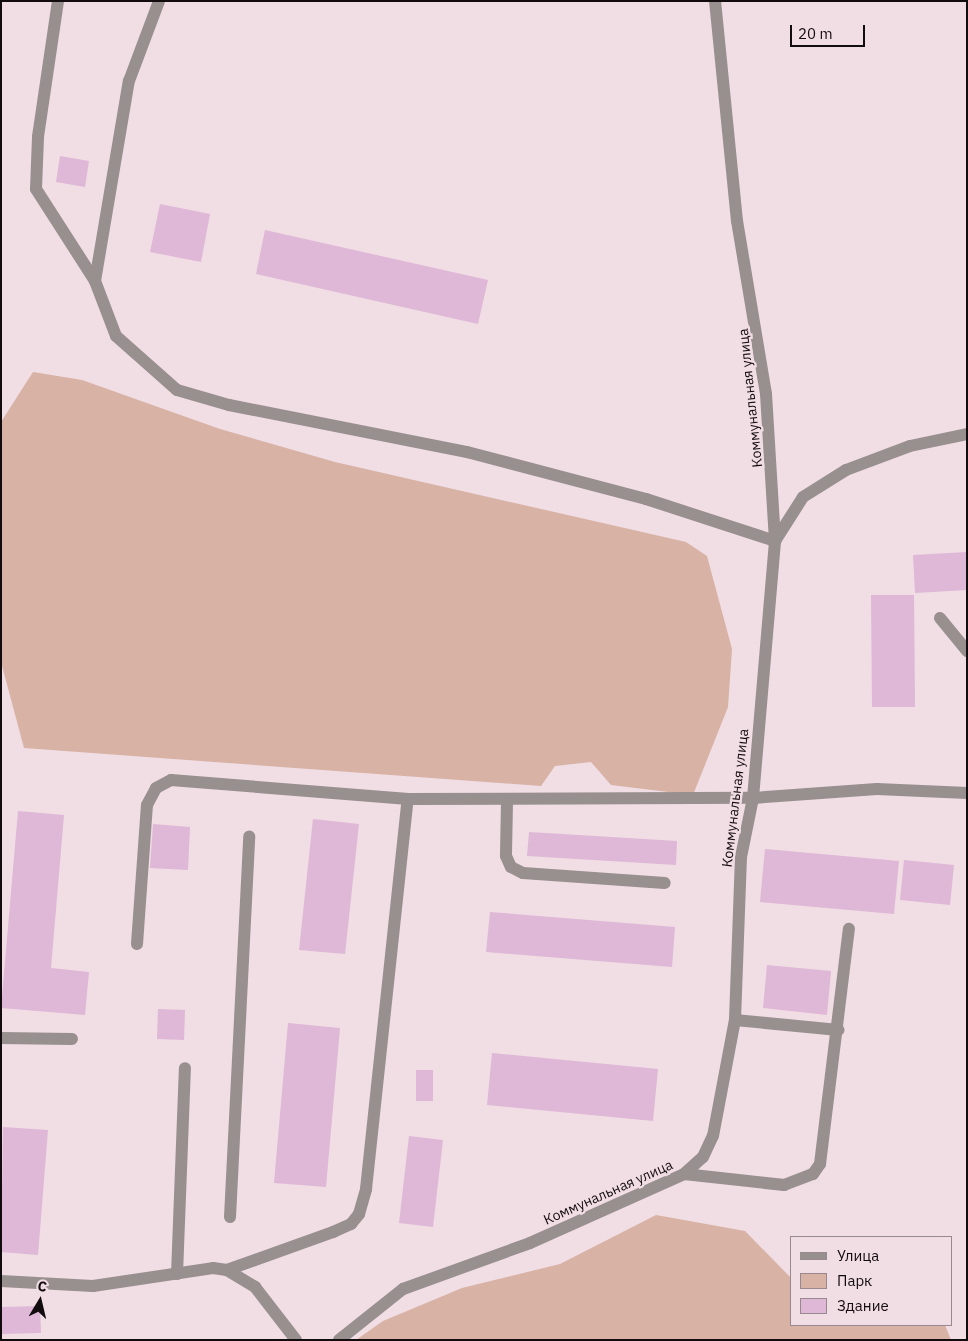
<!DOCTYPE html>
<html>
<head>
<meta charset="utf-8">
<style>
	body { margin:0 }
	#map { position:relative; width:968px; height:1341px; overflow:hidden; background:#f1dde4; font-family:"IBM Plex Sans",sans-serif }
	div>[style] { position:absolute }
	.green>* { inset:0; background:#d7b2a5 }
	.building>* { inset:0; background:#deb8d6 }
	.minor>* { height:12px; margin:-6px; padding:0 6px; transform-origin:6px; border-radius:6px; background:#988f8f }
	span { translate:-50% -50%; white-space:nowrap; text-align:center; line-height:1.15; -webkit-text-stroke:4.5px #f1dde4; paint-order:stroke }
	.street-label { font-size:14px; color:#130c0f }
	.frame { position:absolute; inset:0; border:2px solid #130c0f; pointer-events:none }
	.legend { position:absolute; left:790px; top:1236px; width:162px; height:90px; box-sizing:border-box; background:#f1dde4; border:1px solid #98898f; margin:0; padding:6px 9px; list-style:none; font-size:15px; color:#130c0f }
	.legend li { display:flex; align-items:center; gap:10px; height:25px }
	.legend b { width:25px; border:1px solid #98898f }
	.north { position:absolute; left:15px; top:1276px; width:50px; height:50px; -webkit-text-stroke:4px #f1dde4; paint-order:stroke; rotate:9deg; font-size:14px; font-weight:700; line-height:20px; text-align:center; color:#130c0f }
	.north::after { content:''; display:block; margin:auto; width:18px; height:22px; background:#130c0f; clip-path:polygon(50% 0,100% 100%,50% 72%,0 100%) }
	.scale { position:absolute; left:790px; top:25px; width:75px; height:22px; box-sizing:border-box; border:2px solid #130c0f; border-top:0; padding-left:6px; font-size:15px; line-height:18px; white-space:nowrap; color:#130c0f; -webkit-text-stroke:4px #f1dde4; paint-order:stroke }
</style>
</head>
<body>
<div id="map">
	<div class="green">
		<i style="clip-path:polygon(33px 372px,82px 380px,220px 429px,335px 462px,686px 542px,707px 556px,732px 649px,728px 707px,693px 795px,611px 785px,591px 762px,555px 766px,541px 786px,24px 748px,1px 662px,1px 422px)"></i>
		<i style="clip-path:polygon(656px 1215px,745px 1231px,792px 1279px,792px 1325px,945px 1325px,951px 1340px,356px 1340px,383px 1321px,462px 1288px,560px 1264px)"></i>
	</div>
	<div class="building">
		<i style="clip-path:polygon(60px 156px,89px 161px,85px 187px,56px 182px)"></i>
		<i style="clip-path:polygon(160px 204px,210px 214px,201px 262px,150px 252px)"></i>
		<i style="clip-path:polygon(265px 230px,488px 280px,478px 324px,256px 274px)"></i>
		<i style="clip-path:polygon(967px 552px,967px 590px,915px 593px,913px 555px)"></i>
		<i style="clip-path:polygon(871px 595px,914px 595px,915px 707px,872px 707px)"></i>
		<i style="clip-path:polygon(18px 811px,64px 815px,51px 968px,89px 972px,85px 1015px,1px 1008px)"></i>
		<i style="clip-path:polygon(313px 819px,359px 824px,345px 954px,299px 950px)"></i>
		<i style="clip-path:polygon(153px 824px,190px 827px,188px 870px,150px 868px)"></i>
		<i style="clip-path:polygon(529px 832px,677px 841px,676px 865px,527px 856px)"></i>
		<i style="clip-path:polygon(765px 849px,899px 861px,894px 914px,760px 902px)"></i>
		<i style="clip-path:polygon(904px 860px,954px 865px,950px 905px,900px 900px)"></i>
		<i style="clip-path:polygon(490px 912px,675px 927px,672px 967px,486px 952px)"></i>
		<i style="clip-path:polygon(767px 965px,831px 971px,827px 1015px,763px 1008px)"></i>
		<i style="clip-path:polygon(158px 1009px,185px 1010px,184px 1040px,157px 1039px)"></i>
		<i style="clip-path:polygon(288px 1023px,340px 1028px,326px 1187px,274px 1183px)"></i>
		<i style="clip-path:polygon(492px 1053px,658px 1069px,653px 1121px,487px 1105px)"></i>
		<i style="clip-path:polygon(416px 1070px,433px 1070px,433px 1101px,416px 1101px)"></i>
		<i style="clip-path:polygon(3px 1127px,48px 1130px,38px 1255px,1px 1252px)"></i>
		<i style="clip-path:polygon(409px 1136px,443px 1140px,433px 1227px,399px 1223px)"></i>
		<i style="clip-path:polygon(40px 1306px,41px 1333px,1px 1334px,1px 1307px)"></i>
	</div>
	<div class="minor">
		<i style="left:58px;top:1px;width:137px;rotate:98.4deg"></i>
		<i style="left:38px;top:137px;width:52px;rotate:92.2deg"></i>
		<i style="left:36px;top:189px;width:109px;rotate:57.3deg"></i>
		<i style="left:95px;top:281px;width:59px;rotate:69.1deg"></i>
		<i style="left:116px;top:336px;width:81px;rotate:41.5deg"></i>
		<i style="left:177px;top:390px;width:54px;rotate:16.1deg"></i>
		<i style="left:229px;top:405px;width:243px;rotate:11.2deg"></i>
		<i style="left:467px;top:452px;width:185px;rotate:14.7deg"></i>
		<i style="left:646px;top:499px;width:136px;rotate:18deg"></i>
		<i style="left:775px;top:541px;width:52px;rotate:-57.5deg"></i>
		<i style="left:803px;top:497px;width:51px;rotate:-32.1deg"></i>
		<i style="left:846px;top:470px;width:68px;rotate:-20.6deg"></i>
		<i style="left:910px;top:446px;width:58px;rotate:-11.9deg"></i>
		<i style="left:95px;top:281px;width:203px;rotate:-80.4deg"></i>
		<i style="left:129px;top:81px;width:85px;rotate:-69.4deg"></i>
		<i style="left:940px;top:618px;width:43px;rotate:50.7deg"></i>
		<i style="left:507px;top:802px;width:54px;rotate:91.1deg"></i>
		<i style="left:506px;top:856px;width:12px;rotate:66deg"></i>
		<i style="left:511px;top:867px;width:13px;rotate:27deg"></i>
		<i style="left:523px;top:873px;width:142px;rotate:4deg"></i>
		<i style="left:137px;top:944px;width:139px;rotate:-85.9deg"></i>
		<i style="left:147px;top:805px;width:19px;rotate:-62deg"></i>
		<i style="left:156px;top:788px;width:17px;rotate:-28deg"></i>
		<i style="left:171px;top:780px;width:238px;rotate:4.6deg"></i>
		<i style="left:735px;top:1020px;width:104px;rotate:5.5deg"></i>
		<i style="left:1px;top:1038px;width:71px;rotate:0.8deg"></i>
		<i style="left:684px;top:1174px;width:101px;rotate:6.3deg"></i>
		<i style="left:784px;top:1185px;width:31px;rotate:-21deg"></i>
		<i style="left:813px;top:1174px;width:12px;rotate:-55deg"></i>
		<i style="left:820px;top:1164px;width:237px;rotate:-83deg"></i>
		<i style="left:230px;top:1217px;width:381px;rotate:-87.1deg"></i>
		<i style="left:227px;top:1270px;width:113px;rotate:-19.7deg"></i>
		<i style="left:333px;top:1232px;width:20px;rotate:-24deg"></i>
		<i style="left:351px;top:1224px;width:13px;rotate:-51deg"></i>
		<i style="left:359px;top:1214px;width:26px;rotate:-74deg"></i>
		<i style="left:366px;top:1189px;width:392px;rotate:-83.9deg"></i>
		<i style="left:408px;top:799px;width:345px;rotate:-0.2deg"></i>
		<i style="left:753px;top:798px;width:124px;rotate:-4.2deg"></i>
		<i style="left:877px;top:789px;width:90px;rotate:2.5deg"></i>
		<i style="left:177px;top:1274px;width:206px;rotate:-87.8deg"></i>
		<i style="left:1px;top:1281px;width:92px;rotate:3.1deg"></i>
		<i style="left:93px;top:1286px;width:121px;rotate:-8.5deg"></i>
		<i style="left:213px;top:1268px;width:14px;rotate:8deg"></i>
		<i style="left:227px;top:1270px;width:33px;rotate:31deg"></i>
		<i style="left:255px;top:1287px;width:67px;rotate:52.3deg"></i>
		<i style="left:339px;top:1340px;width:82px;rotate:-38.6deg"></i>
		<i style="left:403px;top:1289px;width:135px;rotate:-19.9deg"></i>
		<i style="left:530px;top:1243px;width:169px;rotate:-24.1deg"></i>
		<i style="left:684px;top:1174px;width:25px;rotate:-42deg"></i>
		<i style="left:703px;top:1157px;width:23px;rotate:-65deg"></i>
		<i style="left:713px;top:1136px;width:118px;rotate:-79.3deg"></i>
		<i style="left:735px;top:1020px;width:163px;rotate:-87.9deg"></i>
		<i style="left:741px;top:857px;width:60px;rotate:-78.5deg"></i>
		<i style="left:753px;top:798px;width:258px;rotate:-85.1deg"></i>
		<i style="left:775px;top:541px;width:147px;rotate:-93.5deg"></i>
		<i style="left:766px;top:394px;width:175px;rotate:-99.5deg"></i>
		<i style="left:737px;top:221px;width:221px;rotate:-95.7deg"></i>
	</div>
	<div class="street-label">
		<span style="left:750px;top:398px;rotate:-96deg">Коммунальная улица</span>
		<span style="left:735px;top:798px;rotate:-83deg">Коммунальная улица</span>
		<span style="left:608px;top:1192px;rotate:-24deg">Коммунальная улица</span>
	</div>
	<div class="frame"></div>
	<ul class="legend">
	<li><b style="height:6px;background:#988f8f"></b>Улица</li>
	<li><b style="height:14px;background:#d7b2a5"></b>Парк</li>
	<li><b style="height:14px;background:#deb8d6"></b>Здание</li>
	</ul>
	<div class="north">С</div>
	<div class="scale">20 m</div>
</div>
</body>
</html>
